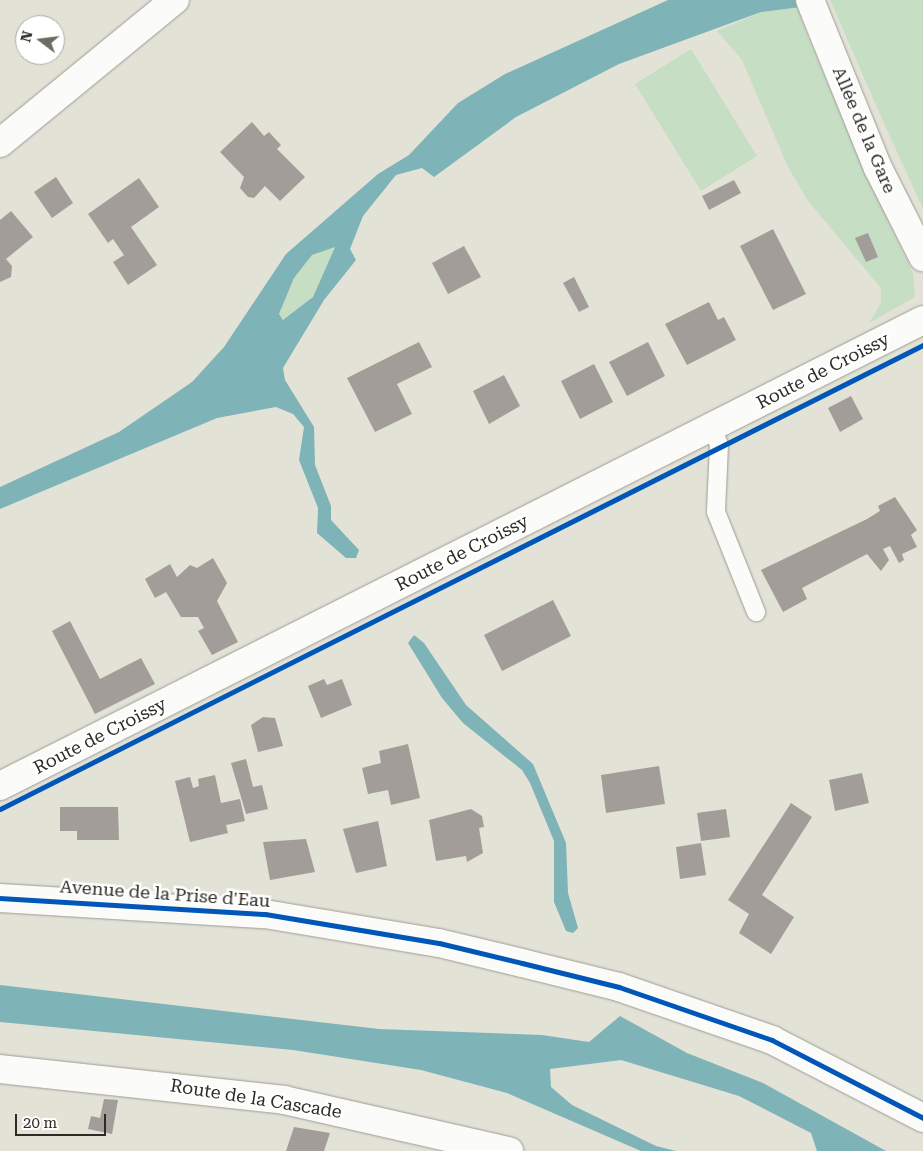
<!DOCTYPE html>
<html>
<head>
<meta charset="utf-8">
<style>
	body { margin:0 }
	#map { position:relative; width:923px; height:1151px; overflow:hidden; background:#e3e2d7; font-family:"Roboto Serif",serif }
	div>[style] { position:absolute }
	.green>* { inset:0; background:#c6dec3 }
	.water>* { inset:0; background:#7eb3b8 }
	.building>* { inset:0; background:#a29d98 }
	.roads { filter:drop-shadow(0 0 1px #9d9c94) drop-shadow(0 0 1px #9d9c94) }
	.lane>* { height:18px; margin:-9px; padding:0 9px; transform-origin:9px; border-radius:9px; background:#fbfbf9 }
	.street>* { height:28px; margin:-14px; padding:0 14px; transform-origin:14px; border-radius:14px; background:#fbfbf9 }
	.secondary>* { height:28px; margin:-14px; padding:0 14px; transform-origin:14px; border-radius:14px; background:#fbfbf9 }
	.cycleway>* { height:5px; margin:-2.5px; padding:0 2.5px; transform-origin:2.5px; border-radius:2.5px; background:#0057b8 }
	span { translate:-50% -50%; white-space:nowrap; text-align:center; line-height:1.15; -webkit-text-stroke:5px #fff; paint-order:stroke }
	.street-label { font-size:18px; color:#2d2b24 }
	.north { position:absolute; left:15px; top:15px; width:50px; height:50px; box-sizing:border-box; background:#fff; border:1px solid #abaaa7; border-radius:50%; rotate:285deg; font-size:14px; font-weight:700; line-height:20px; text-align:center; color:#2d2b24 }
	.north::after { content:''; display:block; margin:auto; width:18px; height:22px; background:#6d6b63; clip-path:polygon(50% 0,100% 100%,50% 72%,0 100%) }
	.scale { position:absolute; left:15px; top:1114px; width:91px; height:22px; box-sizing:border-box; border:2px solid #2d2b24; border-top:0; padding-left:6px; font-size:15px; line-height:18px; white-space:nowrap; color:#2d2b24; -webkit-text-stroke:4px #fff; paint-order:stroke }
</style>
</head>
<body>
<div id="map">
	<div class="green">
		<i style="clip-path:polygon(830px 0,923px 0,923px 209px,883px 121px)"></i>
		<i style="clip-path:polygon(801px 7px,802px 22px,863px 168px,913px 273px,915px 297px,869px 323px,881px 303px,881px 288px,808px 201px,788px 167px,742px 60px,717px 31px,761px 12px)"></i>
		<i style="clip-path:polygon(691px 49px,757px 156px,701px 191px,635px 84px)"></i>
		<i style="clip-path:polygon(335px 246px,313px 297px,284px 320px,279px 315px,294px 278px,312px 255px)"></i>
	</div>
	<div class="water">
		<i style="clip-path:polygon(evenodd,668px 0,798px 0,801px 7px,761px 12px,619px 64px,516px 117px,434px 177px,422px 168px,396px 175px,363px 216px,350px 249px,356px 260px,324px 300px,283px 368px,285px 380px,314px 427px,315px 465px,331px 506px,331px 520px,359px 550px,356px 558px,346px 558px,317px 533px,318px 508px,299px 460px,304px 427px,293px 414px,276px 407px,217px 418px,0 509px,0 487px,119px 432px,192px 382px,224px 347px,286px 254px,378px 174px,409px 155px,458px 103px,505px 74px,668px 0,335px 247px,313px 297px,283px 320px,279px 314px,294px 278px,312px 255px,335px 247px)"></i>
		<i style="clip-path:polygon(414px 635px,424px 643px,466px 705px,533px 764px,566px 843px,568px 893px,578px 928px,573px 933px,566px 931px,554px 902px,554px 841px,530px 783px,522px 770px,463px 723px,442px 698px,408px 643px)"></i>
		<i style="clip-path:polygon(0 985px,379px 1029px,542px 1035px,589px 1042px,620px 1016px,687px 1053px,763px 1083px,886px 1151px,817px 1151px,811px 1133px,739px 1096px,621px 1060px,550px 1069px,551px 1087px,572px 1105px,656px 1146px,676px 1151px,641px 1151px,507px 1093px,421px 1070px,293px 1050px,0 1022px)"></i>
	</div>
	<div class="building">
		<i style="clip-path:polygon(252px 122px,264px 136px,269px 132px,281px 145px,277px 149px,305px 177px,280px 201px,265px 186px,254px 198px,248px 197px,240px 188px,244px 177px,220px 152px)"></i>
		<i style="clip-path:polygon(56px 177px,73px 203px,52px 218px,34px 192px)"></i>
		<i style="clip-path:polygon(139px 178px,159px 207px,131px 227px,157px 265px,128px 285px,113px 262px,124px 255px,113px 239px,108px 243px,88px 214px)"></i>
		<i style="clip-path:polygon(734px 180px,741px 193px,709px 210px,702px 196px)"></i>
		<i style="clip-path:polygon(11px 211px,33px 237px,6px 259px,12px 266px,11px 277px,0 282px,0 220px)"></i>
		<i style="clip-path:polygon(773px 229px,806px 294px,773px 310px,740px 246px)"></i>
		<i style="clip-path:polygon(868px 233px,878px 257px,866px 262px,855px 238px)"></i>
		<i style="clip-path:polygon(464px 246px,481px 277px,448px 294px,432px 263px)"></i>
		<i style="clip-path:polygon(574px 277px,589px 307px,579px 312px,563px 283px)"></i>
		<i style="clip-path:polygon(709px 302px,718px 320px,724px 317px,736px 340px,687px 365px,665px 324px)"></i>
		<i style="clip-path:polygon(419px 342px,432px 367px,397px 384px,412px 414px,375px 432px,347px 378px)"></i>
		<i style="clip-path:polygon(648px 342px,665px 376px,627px 396px,609px 362px)"></i>
		<i style="clip-path:polygon(594px 364px,613px 402px,580px 419px,561px 381px)"></i>
		<i style="clip-path:polygon(504px 375px,520px 406px,489px 424px,473px 391px)"></i>
		<i style="clip-path:polygon(851px 396px,863px 419px,840px 432px,828px 408px)"></i>
		<i style="clip-path:polygon(895px 497px,917px 530px,911px 535px,917px 547px,902px 554px,904px 560px,899px 563px,890px 546px,883px 549px,889px 560px,881px 571px,867px 554px,802px 588px,807px 599px,783px 612px,761px 570px,867px 519px,880px 511px,878px 506px)"></i>
		<i style="clip-path:polygon(213px 558px,227px 583px,217px 601px,238px 642px,212px 655px,198px 631px,204px 628px,198px 617px,181px 617px,166px 592px,155px 598px,145px 579px,170px 564px,177px 577px,190px 565px,197px 568px)"></i>
		<i style="clip-path:polygon(553px 600px,571px 636px,502px 671px,484px 635px)"></i>
		<i style="clip-path:polygon(70px 621px,100px 679px,141px 658px,155px 684px,95px 714px,52px 631px)"></i>
		<i style="clip-path:polygon(324px 679px,327px 685px,342px 679px,352px 705px,321px 718px,308px 686px)"></i>
		<i style="clip-path:polygon(263px 717px,275px 718px,283px 746px,258px 752px,251px 725px)"></i>
		<i style="clip-path:polygon(408px 744px,420px 798px,391px 805px,388px 790px,368px 794px,362px 768px,381px 763px,379px 751px)"></i>
		<i style="clip-path:polygon(246px 759px,253px 787px,262px 785px,268px 809px,246px 814px,231px 763px)"></i>
		<i style="clip-path:polygon(659px 766px,665px 804px,606px 813px,601px 775px)"></i>
		<i style="clip-path:polygon(862px 773px,869px 803px,835px 811px,829px 780px)"></i>
		<i style="clip-path:polygon(215px 775px,221px 803px,240px 799px,245px 821px,226px 825px,228px 833px,190px 842px,175px 781px,190px 777px,193px 788px,199px 786px,198px 779px)"></i>
		<i style="clip-path:polygon(791px 803px,812px 817px,762px 895px,794px 917px,771px 954px,739px 933px,749px 914px,728px 900px)"></i>
		<i style="clip-path:polygon(60px 807px,118px 807px,119px 840px,77px 840px,77px 831px,60px 831px)"></i>
		<i style="clip-path:polygon(471px 809px,482px 816px,484px 827px,479px 828px,483px 853px,467px 862px,466px 856px,436px 861px,429px 820px)"></i>
		<i style="clip-path:polygon(726px 809px,730px 837px,701px 841px,697px 813px)"></i>
		<i style="clip-path:polygon(378px 821px,387px 866px,356px 873px,343px 829px)"></i>
		<i style="clip-path:polygon(306px 839px,315px 872px,270px 880px,263px 842px)"></i>
		<i style="clip-path:polygon(701px 843px,706px 875px,680px 879px,676px 847px)"></i>
		<i style="clip-path:polygon(104px 1099px,118px 1100px,112px 1134px,88px 1129px,91px 1116px,100px 1118px)"></i>
		<i style="clip-path:polygon(294px 1127px,330px 1133px,324px 1151px,286px 1151px)"></i>
	</div>
	<div class="roads">
		<div class="lane">
			<i style="left:712px;top:426px;width:20px;rotate:70deg"></i>
			<i style="left:719px;top:445px;width:67px;rotate:92.6deg"></i>
			<i style="left:716px;top:512px;width:108px;rotate:68.2deg"></i>
		</div>
		<div class="street">
			<i style="left:810px;top:0;width:181px;rotate:68deg"></i>
			<i style="left:878px;top:168px;width:100px;rotate:63.2deg"></i>
			<i style="left:0;top:143px;width:226px;rotate:-39.3deg"></i>
			<i style="left:0;top:898px;width:265px;rotate:3.5deg"></i>
			<i style="left:265px;top:914px;width:176px;rotate:9.5deg"></i>
			<i style="left:439px;top:943px;width:85px;rotate:13.5deg"></i>
			<i style="left:522px;top:963px;width:100px;rotate:13.9deg"></i>
			<i style="left:619px;top:987px;width:162px;rotate:19.1deg"></i>
			<i style="left:772px;top:1040px;width:170px;rotate:27.3deg"></i>
			<i style="left:0;top:1069px;width:286px;rotate:6.2deg"></i>
			<i style="left:284px;top:1100px;width:231px;rotate:12.8deg"></i>
		</div>
		<div class="secondary">
			<i style="left:0;top:786px;width:1034px;rotate:-26.79deg"></i>
		</div>
	</div>
	<div class="cycleway">
		<i style="left:0;top:809px;width:1033px;rotate:-26.69deg"></i>
		<i style="left:0;top:898px;width:265px;rotate:3.5deg"></i>
		<i style="left:265px;top:914px;width:176px;rotate:9.5deg"></i>
		<i style="left:439px;top:943px;width:85px;rotate:13.5deg"></i>
		<i style="left:522px;top:963px;width:100px;rotate:13.9deg"></i>
		<i style="left:619px;top:987px;width:162px;rotate:19.1deg"></i>
		<i style="left:772px;top:1040px;width:170px;rotate:27.3deg"></i>
	</div>
	<div class="street-label">
		<span style="left:864px;top:130px;rotate:67deg">Allée de la Gare</span>
		<span style="left:823px;top:371px;rotate:-27deg">Route de Croissy</span>
		<span style="left:462px;top:553px;rotate:-27deg">Route de Croissy</span>
		<span style="left:100px;top:736px;rotate:-27deg">Route de Croissy</span>
		<span style="left:165px;top:894px;rotate:4deg">Avenue de la Prise d'Eau</span>
		<span style="left:256px;top:1099px;rotate:9deg">Route de la Cascade</span>
	</div>
	<div class="north">N</div>
	<div class="scale">20 m</div>
</div>
</body>
</html>
